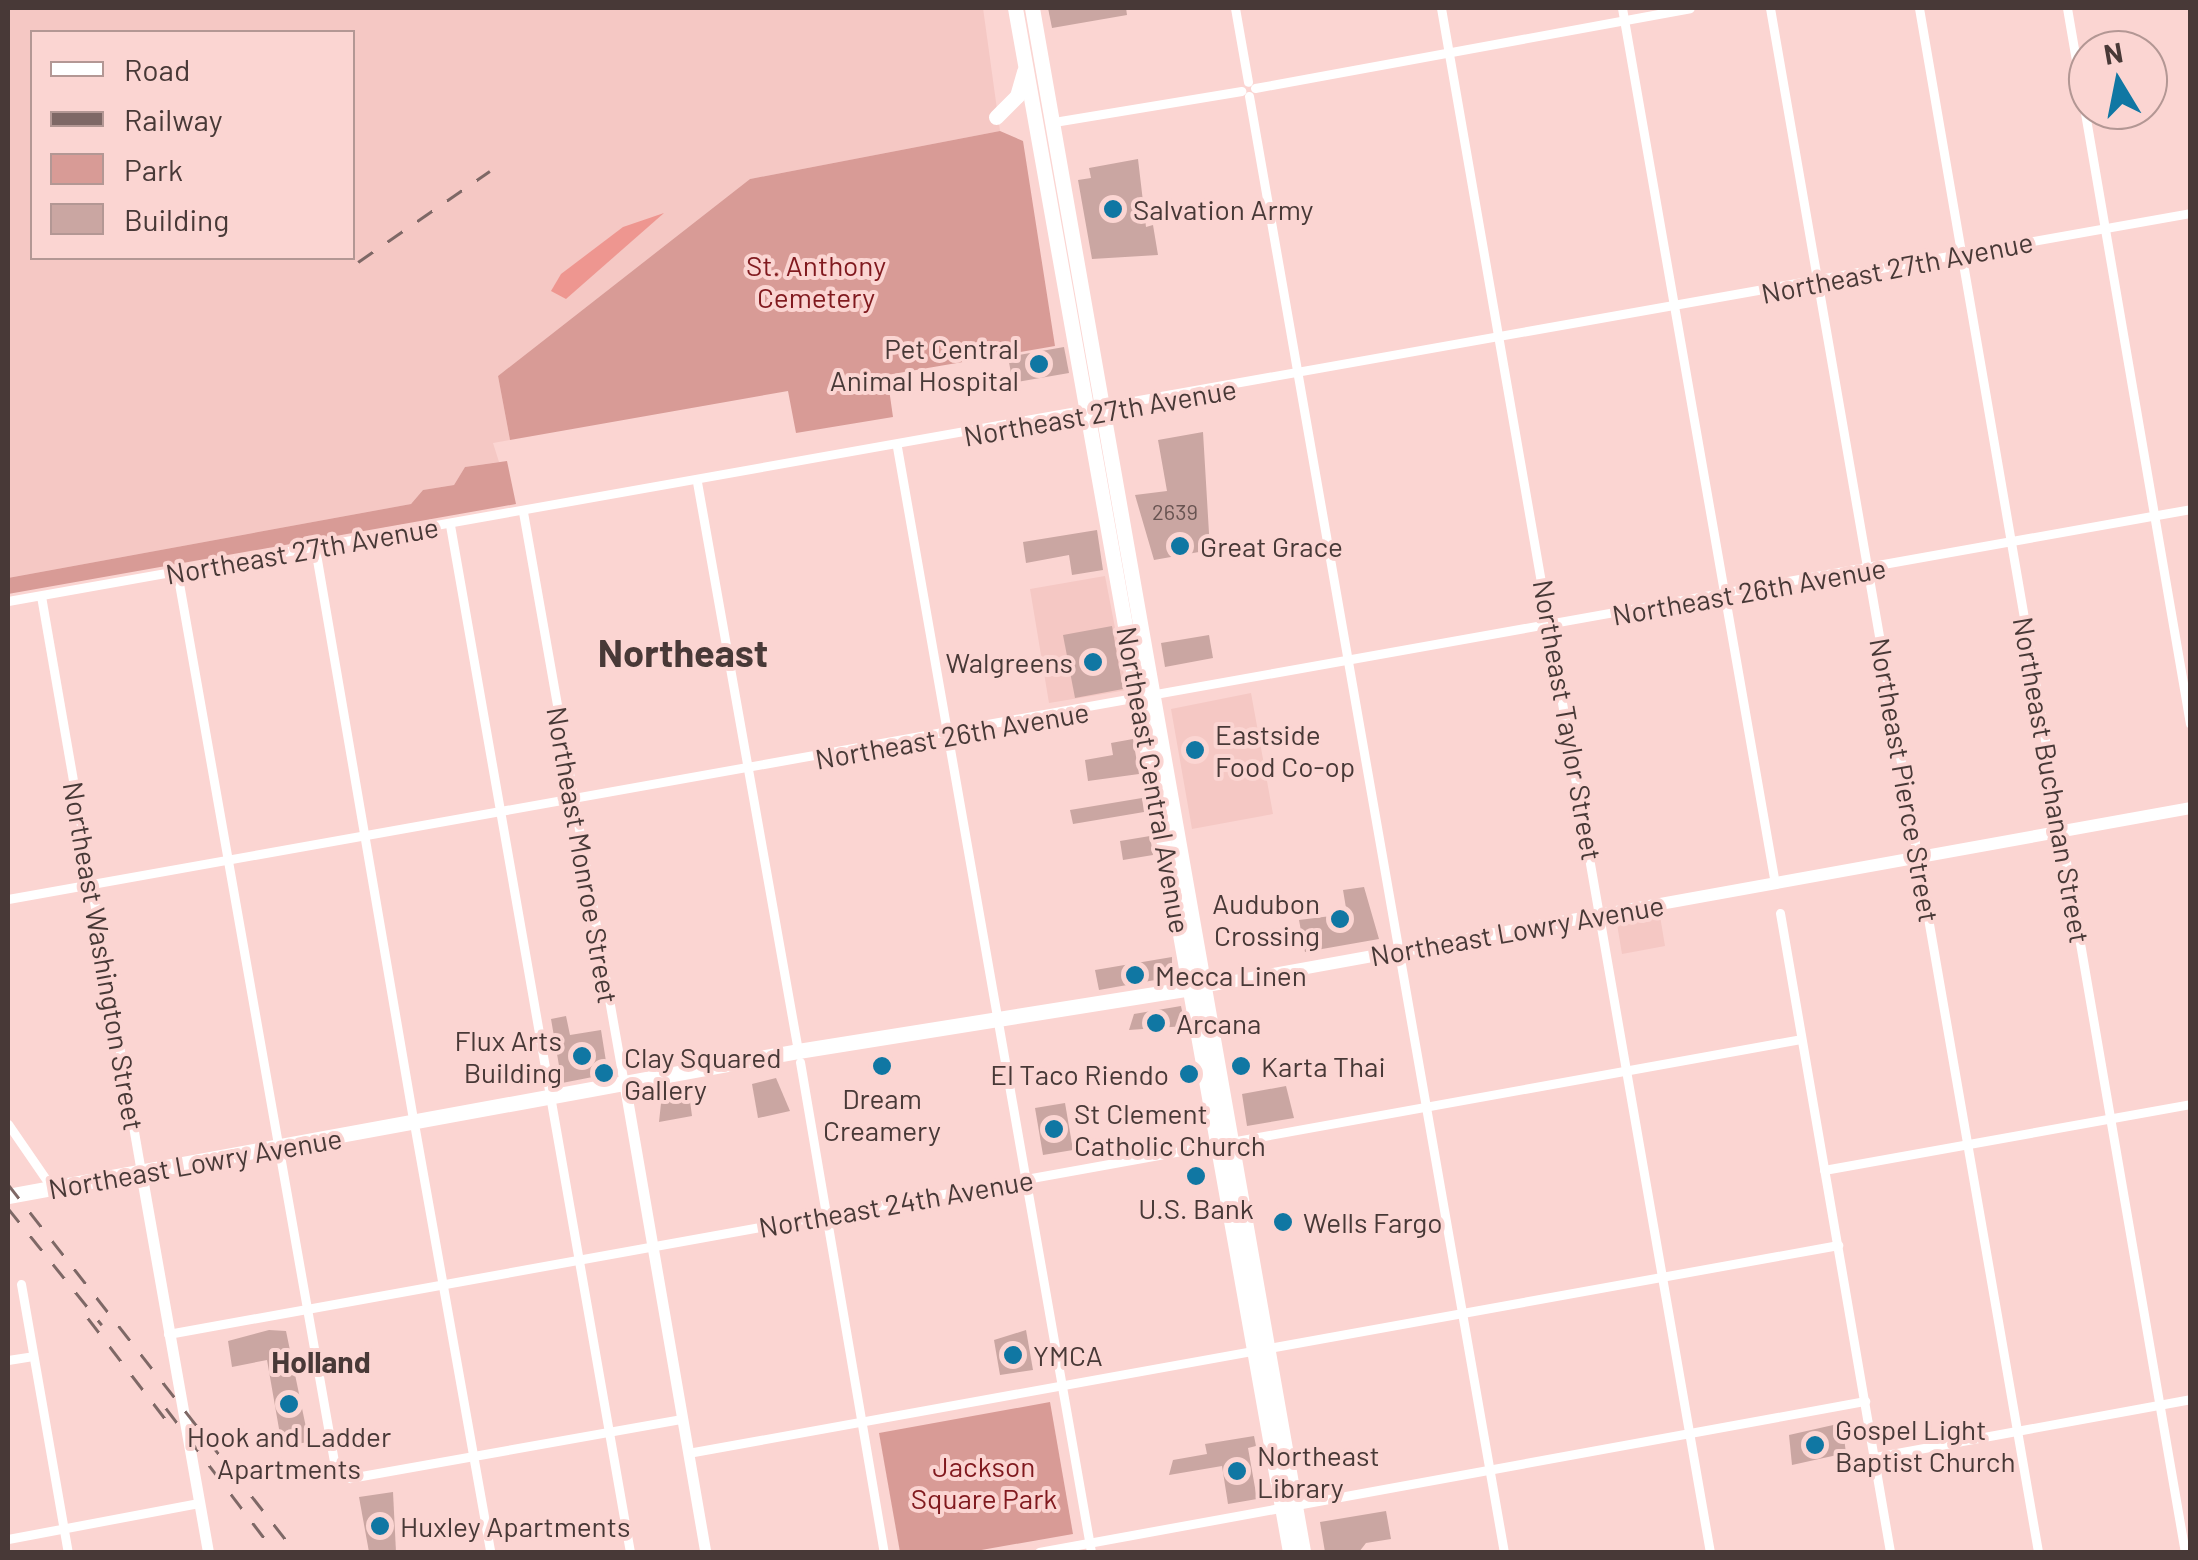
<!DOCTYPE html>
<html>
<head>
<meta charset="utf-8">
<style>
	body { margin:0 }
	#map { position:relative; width:2198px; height:1560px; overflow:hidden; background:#fbd5d2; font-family:Barlow,sans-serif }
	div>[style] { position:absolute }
	.built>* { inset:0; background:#f5c8c4 }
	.green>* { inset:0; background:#d89b96 }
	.water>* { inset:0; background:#ee9690 }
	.building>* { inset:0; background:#caa6a2 }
	.minor>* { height:9px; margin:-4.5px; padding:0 4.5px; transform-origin:4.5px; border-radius:4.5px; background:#fff }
	.tertiary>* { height:11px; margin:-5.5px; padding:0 5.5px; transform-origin:5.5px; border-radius:5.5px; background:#fff }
	.secondary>* { height:12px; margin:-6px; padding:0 6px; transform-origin:6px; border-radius:6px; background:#fff }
	.primary>* { height:15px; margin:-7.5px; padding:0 7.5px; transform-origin:7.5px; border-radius:7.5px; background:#fff }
	.rail>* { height:2.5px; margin-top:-1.25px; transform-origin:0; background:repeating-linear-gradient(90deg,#7e6866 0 18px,transparent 0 36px) }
	.dots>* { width:28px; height:28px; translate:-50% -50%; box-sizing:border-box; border:5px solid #fbd5d2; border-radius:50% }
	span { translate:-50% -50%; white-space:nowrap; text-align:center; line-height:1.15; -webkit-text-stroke:8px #fbd5d2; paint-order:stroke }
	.number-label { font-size:22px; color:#685452 }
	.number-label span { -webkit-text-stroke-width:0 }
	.poi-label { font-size:28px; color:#483937 }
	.left { translate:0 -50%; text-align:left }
	.right { translate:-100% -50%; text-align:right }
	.park-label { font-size:28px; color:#80191e }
	.street-label { font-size:28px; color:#483937 }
	.neighbourhood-label { font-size:30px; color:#483937; font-weight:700 }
	.district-label { font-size:38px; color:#483937; font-weight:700 }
	.frame { position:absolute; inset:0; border:10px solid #483937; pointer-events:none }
	.legend { position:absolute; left:30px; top:30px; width:325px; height:230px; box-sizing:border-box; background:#fbd5d2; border:2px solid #b39794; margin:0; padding:12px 18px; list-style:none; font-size:30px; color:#483937 }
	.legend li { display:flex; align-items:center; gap:20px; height:50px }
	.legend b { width:50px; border:2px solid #b39794 }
	.north { position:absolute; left:2068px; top:30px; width:100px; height:100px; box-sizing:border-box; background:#fbd5d2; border:2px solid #b39794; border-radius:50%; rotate:350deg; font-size:28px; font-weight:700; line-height:40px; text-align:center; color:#483937 }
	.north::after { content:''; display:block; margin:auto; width:35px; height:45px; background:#1077a3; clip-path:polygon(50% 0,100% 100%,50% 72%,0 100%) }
</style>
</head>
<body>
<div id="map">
	<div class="built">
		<i style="clip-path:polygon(evenodd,8px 8px,983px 8px,1000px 131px,750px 179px,498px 376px,510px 440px,493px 443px,499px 462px,465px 467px,454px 485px,423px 490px,411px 504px,8px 578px,8px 8px,32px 32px,352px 32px,352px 258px,32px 258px,32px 32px)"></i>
		<i style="clip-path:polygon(1105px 576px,1127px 690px,1049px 703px,1030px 589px)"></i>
		<i style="clip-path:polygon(1251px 693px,1273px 814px,1192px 829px,1171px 709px)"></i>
		<i style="clip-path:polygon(1660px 916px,1665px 946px,1622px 954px,1617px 924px)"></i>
	</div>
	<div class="green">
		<i style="clip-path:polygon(1000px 131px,1023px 141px,1055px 346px,887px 375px,893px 417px,796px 433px,788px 391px,510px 440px,498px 376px,750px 179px)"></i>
		<i style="clip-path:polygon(507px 461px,516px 504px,8px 594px,8px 578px,411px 504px,423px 490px,454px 485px,465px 467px)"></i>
		<i style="clip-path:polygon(1050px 1402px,1073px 1534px,970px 1552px,900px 1552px,879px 1433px)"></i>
	</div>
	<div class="water">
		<i style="clip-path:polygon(664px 213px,566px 299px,551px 291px,561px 274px,623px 227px)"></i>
	</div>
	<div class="building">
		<i style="clip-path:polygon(1048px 8px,1126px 8px,1127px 15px,1052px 28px)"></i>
		<i style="clip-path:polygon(1138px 159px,1146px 227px,1153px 225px,1158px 255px,1092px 259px,1078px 180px,1091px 178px,1089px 168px)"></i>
		<i style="clip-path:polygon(1064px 347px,1069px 373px,1017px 382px,1011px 373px,1008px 357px)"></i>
		<i style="clip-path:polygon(1203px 432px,1210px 550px,1154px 560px,1135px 495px,1167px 491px,1158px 440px)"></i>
		<i style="clip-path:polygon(1097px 530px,1103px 570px,1072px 575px,1069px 555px,1026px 563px,1023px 542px)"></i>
		<i style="clip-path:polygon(1112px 626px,1123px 689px,1075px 698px,1063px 635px)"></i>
		<i style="clip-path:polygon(1209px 635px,1213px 658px,1165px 667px,1161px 643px)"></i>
		<i style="clip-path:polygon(1133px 739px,1139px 774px,1088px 781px,1085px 760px,1113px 755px,1111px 743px)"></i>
		<i style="clip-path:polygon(1142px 798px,1144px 812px,1073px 824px,1070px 810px)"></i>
		<i style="clip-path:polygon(1150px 836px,1153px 855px,1123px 860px,1120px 841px)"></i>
		<i style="clip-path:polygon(1364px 887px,1379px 939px,1305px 952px,1299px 920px,1347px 914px,1343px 890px)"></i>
		<i style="clip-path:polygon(1172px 957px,1172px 977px,1099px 990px,1095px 970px)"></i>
		<i style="clip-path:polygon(1181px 1006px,1185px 1026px,1129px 1030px,1134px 1014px)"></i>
		<i style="clip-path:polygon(566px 1016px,570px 1035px,601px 1030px,608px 1074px,562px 1083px,551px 1019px)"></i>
		<i style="clip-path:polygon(776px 1078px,790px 1111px,758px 1118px,752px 1084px)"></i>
		<i style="clip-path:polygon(1286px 1086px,1294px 1118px,1247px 1126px,1242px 1094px)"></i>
		<i style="clip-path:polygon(673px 1093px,675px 1103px,690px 1101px,692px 1116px,659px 1122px,662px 1094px)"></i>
		<i style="clip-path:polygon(1065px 1103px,1073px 1150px,1043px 1155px,1035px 1108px)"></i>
		<i style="clip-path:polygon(269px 1330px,286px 1331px,309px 1442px,282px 1446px,267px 1360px,232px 1367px,228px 1341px)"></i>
		<i style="clip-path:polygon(1026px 1330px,1033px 1370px,1000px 1375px,994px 1340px)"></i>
		<i style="clip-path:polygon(1842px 1423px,1846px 1453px,1792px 1465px,1789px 1435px)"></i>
		<i style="clip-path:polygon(1254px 1436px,1256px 1446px,1248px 1448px,1257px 1499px,1228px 1504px,1222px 1466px,1169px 1475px,1173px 1460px,1207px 1454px,1205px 1444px)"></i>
		<i style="clip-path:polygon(393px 1492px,396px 1552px,369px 1552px,359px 1497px)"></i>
		<i style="clip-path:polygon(1386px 1511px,1391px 1539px,1366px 1543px,1359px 1552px,1325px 1552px,1320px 1522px)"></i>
	</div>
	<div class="minor">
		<i style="left:1235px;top:8px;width:75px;rotate:80deg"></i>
		<i style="left:1441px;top:8px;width:1567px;rotate:80.12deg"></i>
		<i style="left:1622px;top:8px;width:889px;rotate:80.09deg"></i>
		<i style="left:1770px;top:8px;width:1567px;rotate:80.15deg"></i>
		<i style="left:1919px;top:8px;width:1567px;rotate:80.23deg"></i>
		<i style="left:2067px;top:8px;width:726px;rotate:80.25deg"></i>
		<i style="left:1255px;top:88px;width:442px;rotate:-10.4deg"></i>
		<i style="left:1249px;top:96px;width:1478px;rotate:80.07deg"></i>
		<i style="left:1054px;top:122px;width:190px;rotate:-9.4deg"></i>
		<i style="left:897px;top:447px;width:1122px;rotate:80.04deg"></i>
		<i style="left:697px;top:482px;width:578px;rotate:79.93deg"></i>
		<i style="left:523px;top:512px;width:581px;rotate:79.99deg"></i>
		<i style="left:450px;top:525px;width:1043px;rotate:80.06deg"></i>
		<i style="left:315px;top:548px;width:579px;rotate:80.26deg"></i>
		<i style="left:177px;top:572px;width:915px;rotate:79.99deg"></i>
		<i style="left:336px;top:1473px;width:15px;rotate:20deg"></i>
		<i style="left:350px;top:1478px;width:337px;rotate:-10.1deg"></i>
		<i style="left:41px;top:596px;width:585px;rotate:80.15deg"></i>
		<i style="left:8px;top:601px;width:2216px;rotate:-10.08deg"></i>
		<i style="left:8px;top:899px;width:2217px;rotate:-10.13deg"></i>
		<i style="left:1780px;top:913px;width:648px;rotate:80.23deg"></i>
		<i style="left:800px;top:1062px;width:497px;rotate:80.3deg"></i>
		<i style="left:8px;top:1124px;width:78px;rotate:55.5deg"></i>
		<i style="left:415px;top:1129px;width:430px;rotate:79.9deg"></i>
		<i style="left:1824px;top:1170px;width:372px;rotate:-10.2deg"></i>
		<i style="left:21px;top:1284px;width:272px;rotate:80.1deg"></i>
		<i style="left:168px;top:1334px;width:1659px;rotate:-10.24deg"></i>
		<i style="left:8px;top:1360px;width:25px;rotate:-9deg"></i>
		<i style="left:688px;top:1453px;width:1169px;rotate:-10.25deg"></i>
		<i style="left:1875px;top:1457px;width:320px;rotate:-10.4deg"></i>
		<i style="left:8px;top:1539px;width:194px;rotate:-10.7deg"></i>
		<i style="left:1039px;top:1552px;width:840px;rotate:-10.36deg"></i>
	</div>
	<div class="tertiary">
		<i style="left:625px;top:1087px;width:472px;rotate:80.2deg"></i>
		<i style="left:141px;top:1172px;width:386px;rotate:80deg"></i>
	</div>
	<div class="secondary">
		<i style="left:1207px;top:986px;width:999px;rotate:-10.26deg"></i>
	</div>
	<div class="primary">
		<i style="left:1015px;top:8px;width:1568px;rotate:79.9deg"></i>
		<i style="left:1032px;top:8px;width:1568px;rotate:80.04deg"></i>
		<i style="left:996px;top:117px;width:30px;rotate:-45deg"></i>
		<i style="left:1017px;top:96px;width:26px;rotate:-74deg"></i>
		<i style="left:8px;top:1196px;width:803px;rotate:-10.4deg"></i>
		<i style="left:798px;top:1051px;width:406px;rotate:-9.1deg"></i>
	</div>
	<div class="rail">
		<i style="left:358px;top:262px;width:160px;rotate:-34.6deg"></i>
		<i style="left:8px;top:1184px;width:467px;rotate:52deg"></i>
		<i style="left:8px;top:1208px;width:150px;rotate:51.2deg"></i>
		<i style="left:88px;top:1318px;width:135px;rotate:52.5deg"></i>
		<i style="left:166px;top:1408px;width:181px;rotate:52.9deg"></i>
	</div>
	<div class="dots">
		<i style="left:1113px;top:209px;background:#1077a3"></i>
		<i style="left:1039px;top:364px;background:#1077a3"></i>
		<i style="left:1180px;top:546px;background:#1077a3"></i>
		<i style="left:1093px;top:662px;background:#1077a3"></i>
		<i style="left:1195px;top:750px;background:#1077a3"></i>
		<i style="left:1340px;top:919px;background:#1077a3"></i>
		<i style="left:1135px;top:975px;background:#1077a3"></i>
		<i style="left:1156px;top:1023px;background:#1077a3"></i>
		<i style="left:582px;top:1056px;background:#1077a3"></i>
		<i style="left:882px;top:1066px;background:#1077a3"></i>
		<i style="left:1241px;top:1066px;background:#1077a3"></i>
		<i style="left:604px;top:1073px;background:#1077a3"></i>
		<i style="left:1189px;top:1074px;background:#1077a3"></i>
		<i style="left:1054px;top:1129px;background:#1077a3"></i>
		<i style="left:1196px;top:1176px;background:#1077a3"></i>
		<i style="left:1283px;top:1222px;background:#1077a3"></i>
		<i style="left:1013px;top:1355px;background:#1077a3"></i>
		<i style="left:289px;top:1404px;background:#1077a3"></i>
		<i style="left:1815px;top:1445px;background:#1077a3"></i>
		<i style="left:1237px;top:1471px;background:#1077a3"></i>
		<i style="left:380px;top:1526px;background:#1077a3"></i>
	</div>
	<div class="number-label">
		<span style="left:1175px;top:512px">2639</span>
	</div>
	<div class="poi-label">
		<span class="left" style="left:1133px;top:209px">Salvation Army</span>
		<span class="right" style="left:1019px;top:364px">Pet Central<br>Animal Hospital</span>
		<span class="left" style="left:1200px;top:546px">Great Grace</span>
		<span class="right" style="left:1073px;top:662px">Walgreens</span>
		<span class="left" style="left:1215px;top:750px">Eastside<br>Food Co-op</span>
		<span class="right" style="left:1320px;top:919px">Audubon<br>Crossing</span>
		<span class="left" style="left:1155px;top:975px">Mecca Linen</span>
		<span class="left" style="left:1176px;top:1023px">Arcana</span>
		<span class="right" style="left:562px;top:1056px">Flux Arts<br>Building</span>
		<span class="left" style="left:624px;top:1073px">Clay Squared<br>Gallery</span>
		<span class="left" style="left:1261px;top:1066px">Karta Thai</span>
		<span class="right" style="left:1169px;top:1074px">El Taco Riendo</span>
		<span style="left:882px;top:1114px">Dream<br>Creamery</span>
		<span class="left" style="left:1074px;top:1129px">St Clement<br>Catholic Church</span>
		<span style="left:1196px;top:1208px">U.S. Bank</span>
		<span class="left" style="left:1303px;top:1222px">Wells Fargo</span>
		<span class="left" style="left:1033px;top:1355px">YMCA</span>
		<span class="left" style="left:1835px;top:1445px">Gospel Light<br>Baptist Church</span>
		<span style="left:289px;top:1452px">Hook and Ladder<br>Apartments</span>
		<span class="left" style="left:1257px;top:1471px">Northeast<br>Library</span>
		<span class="left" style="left:400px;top:1526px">Huxley Apartments</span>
	</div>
	<div class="park-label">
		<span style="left:816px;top:281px">St. Anthony<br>Cemetery</span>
		<span style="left:984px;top:1482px">Jackson<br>Square Park</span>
	</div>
	<div class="street-label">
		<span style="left:1897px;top:267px;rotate:-11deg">Northeast 27th Avenue</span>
		<span style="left:1100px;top:412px;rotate:-10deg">Northeast 27th Avenue</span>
		<span style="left:302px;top:550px;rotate:-10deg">Northeast 27th Avenue</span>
		<span style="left:1749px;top:591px;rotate:-10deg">Northeast 26th Avenue</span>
		<span style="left:1568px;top:720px;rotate:80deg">Northeast Taylor Street</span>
		<span style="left:952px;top:735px;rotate:-10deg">Northeast 26th Avenue</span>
		<span style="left:1154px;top:780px;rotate:80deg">Northeast Central Avenue</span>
		<span style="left:1905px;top:780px;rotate:80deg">Northeast Pierce Street</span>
		<span style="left:2052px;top:780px;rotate:80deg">Northeast Buchanan Street</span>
		<span style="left:583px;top:855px;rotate:80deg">Northeast Monroe Street</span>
		<span style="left:1517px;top:930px;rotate:-10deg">Northeast Lowry Avenue</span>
		<span style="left:104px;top:956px;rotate:80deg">Northeast Washington Street</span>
		<span style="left:195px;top:1163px;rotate:-10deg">Northeast Lowry Avenue</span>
		<span style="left:896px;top:1203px;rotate:-10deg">Northeast 24th Avenue</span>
	</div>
	<div class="neighbourhood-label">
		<span style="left:321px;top:1361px">Holland</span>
	</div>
	<div class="district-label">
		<span style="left:683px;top:653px">Northeast</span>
	</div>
	<div class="frame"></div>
	<ul class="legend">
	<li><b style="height:12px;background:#fff"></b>Road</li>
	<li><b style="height:12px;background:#7e6866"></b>Railway</li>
	<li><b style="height:28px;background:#d89b96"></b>Park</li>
	<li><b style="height:28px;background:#caa6a2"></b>Building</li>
	</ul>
	<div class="north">N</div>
</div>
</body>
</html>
